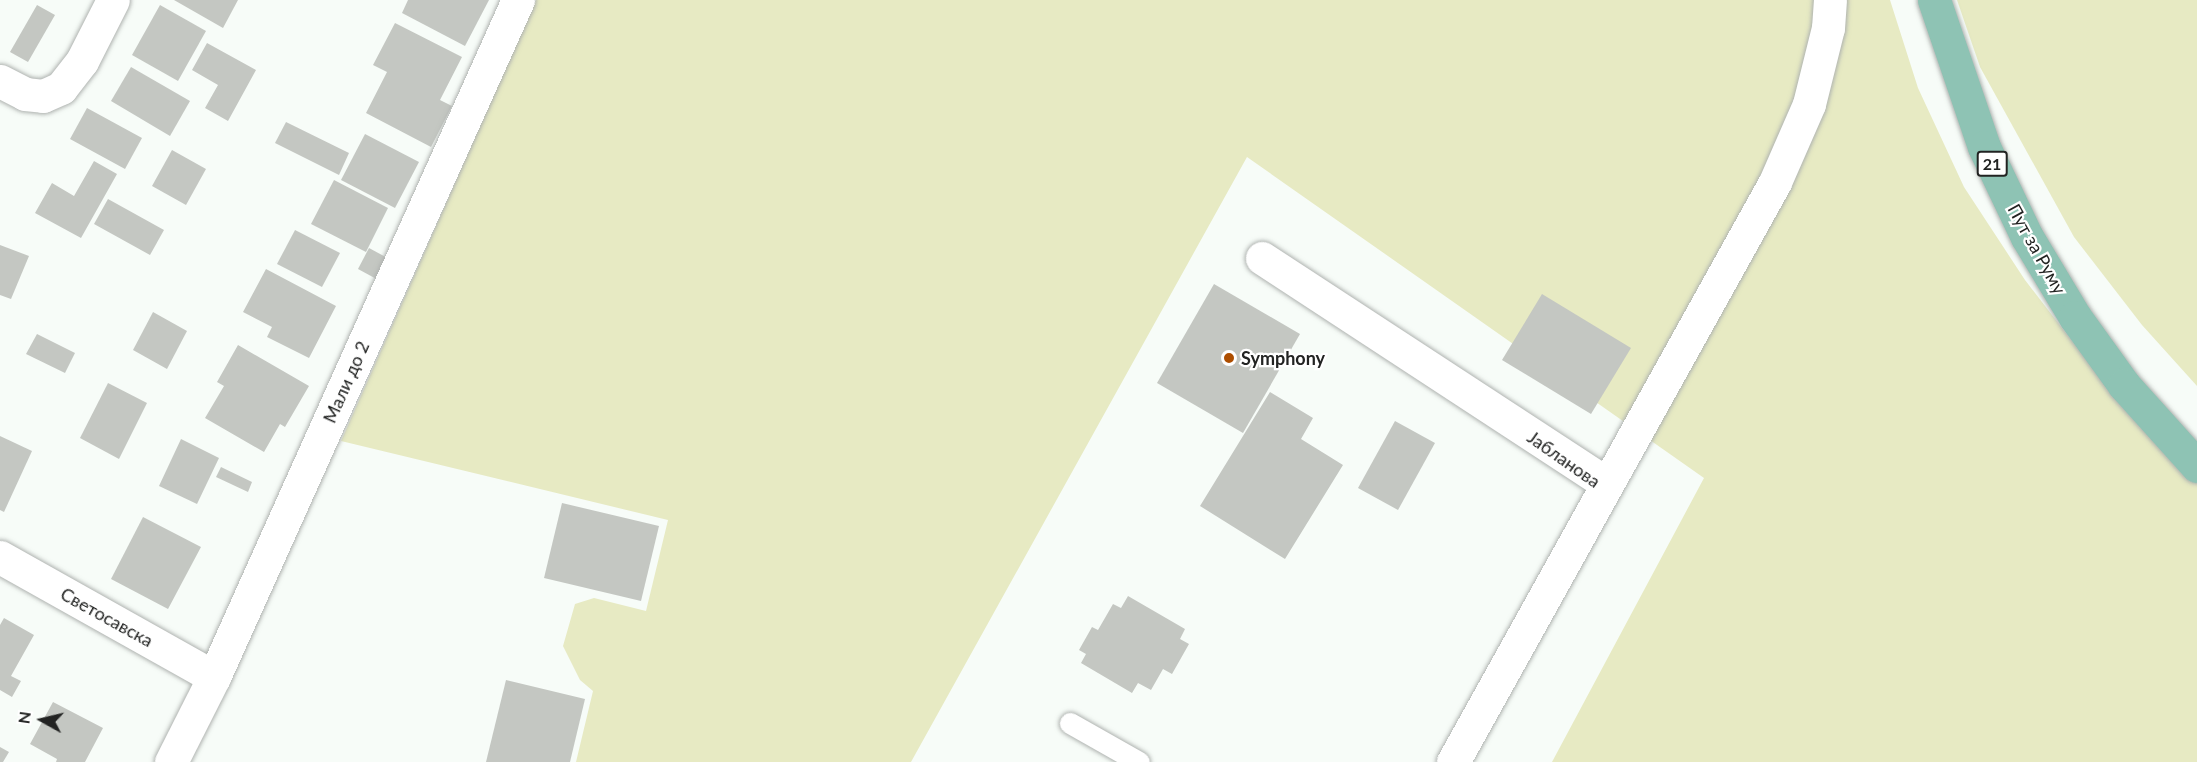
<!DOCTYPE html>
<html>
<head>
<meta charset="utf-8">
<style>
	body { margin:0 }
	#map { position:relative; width:2197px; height:762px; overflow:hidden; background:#f7fcf8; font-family:Lato,sans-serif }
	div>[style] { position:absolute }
	.green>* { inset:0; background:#e7eac3 }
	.building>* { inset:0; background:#c4c7c2 }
	.roads { filter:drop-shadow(0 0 2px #afb3b0) drop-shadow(0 0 2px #afb3b0) }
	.service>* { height:21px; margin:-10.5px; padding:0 10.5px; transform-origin:10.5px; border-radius:10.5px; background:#fff }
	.minor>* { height:33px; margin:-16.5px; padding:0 16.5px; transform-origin:16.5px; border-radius:16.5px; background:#fff }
	.primary>* { height:33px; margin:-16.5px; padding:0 16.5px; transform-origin:16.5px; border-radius:16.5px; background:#8ec3b4 }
	.dots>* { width:16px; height:16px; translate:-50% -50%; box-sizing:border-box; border:3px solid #fff; border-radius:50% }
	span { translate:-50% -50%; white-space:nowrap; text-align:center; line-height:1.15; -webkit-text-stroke:4.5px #fff; paint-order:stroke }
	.shield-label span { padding:2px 4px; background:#fff; border:2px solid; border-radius:4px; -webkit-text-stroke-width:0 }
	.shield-label { font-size:16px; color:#222322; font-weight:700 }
	.street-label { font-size:18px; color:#222322 }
	.poi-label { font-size:18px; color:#222322; font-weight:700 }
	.left { translate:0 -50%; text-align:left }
	.north { position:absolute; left:12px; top:690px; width:60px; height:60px; -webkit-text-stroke:4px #fff; paint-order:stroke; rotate:278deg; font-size:16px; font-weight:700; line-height:24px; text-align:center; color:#222322 }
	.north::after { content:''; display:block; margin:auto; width:21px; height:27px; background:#222322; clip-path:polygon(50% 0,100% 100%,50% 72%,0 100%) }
</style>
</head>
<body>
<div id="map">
	<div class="green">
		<i style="clip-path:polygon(536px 0,1890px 0,1918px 88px,1964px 187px,2025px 280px,2085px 358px,2197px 482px,2197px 762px,1552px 762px,1704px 478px,1247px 157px,911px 762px,576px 762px,593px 691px,580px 680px,563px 646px,575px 604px,594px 598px,646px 611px,668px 520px,341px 441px)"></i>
		<i style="clip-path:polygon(1957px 0,2197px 0,2197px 386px,2142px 325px,2074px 237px,1980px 67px)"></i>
	</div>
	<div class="building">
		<i style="clip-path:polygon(174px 0,238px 0,223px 28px)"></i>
		<i style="clip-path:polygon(408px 0,489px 0,465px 46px,402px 13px)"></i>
		<i style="clip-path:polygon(37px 5px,55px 15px,28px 62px,10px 52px)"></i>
		<i style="clip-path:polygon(160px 5px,206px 31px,178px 81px,132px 55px)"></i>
		<i style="clip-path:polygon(395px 23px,462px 57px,440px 100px,452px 106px,431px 147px,366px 113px,387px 72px,373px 65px)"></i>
		<i style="clip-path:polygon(207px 43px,256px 70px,228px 121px,205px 108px,218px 85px,192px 70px)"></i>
		<i style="clip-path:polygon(131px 67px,190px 101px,170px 136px,111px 101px)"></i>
		<i style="clip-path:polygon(87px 108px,142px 138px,125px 169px,70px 139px)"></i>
		<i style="clip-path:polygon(286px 122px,349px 153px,339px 175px,275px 143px)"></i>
		<i style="clip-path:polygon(365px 134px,419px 162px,395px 208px,341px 180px)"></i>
		<i style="clip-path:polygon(172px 150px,206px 169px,186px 205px,152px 186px)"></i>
		<i style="clip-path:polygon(94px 161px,117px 174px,81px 238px,35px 213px,52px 183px,74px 196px)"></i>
		<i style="clip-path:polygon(334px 180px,388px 208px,366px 252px,311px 224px)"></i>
		<i style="clip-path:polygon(108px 199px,164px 230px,150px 255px,94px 224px)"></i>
		<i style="clip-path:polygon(295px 230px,340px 253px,322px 287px,277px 264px)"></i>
		<i style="clip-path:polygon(0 245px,29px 256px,11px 299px,0 295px)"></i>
		<i style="clip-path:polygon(369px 248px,393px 261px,382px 282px,358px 269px)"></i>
		<i style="clip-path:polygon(266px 269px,336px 306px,309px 358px,267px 337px,272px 327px,243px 312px)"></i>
		<i style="clip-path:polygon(1214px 284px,1300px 334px,1243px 433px,1157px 383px)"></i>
		<i style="clip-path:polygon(1542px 294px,1631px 348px,1591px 414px,1502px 360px)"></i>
		<i style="clip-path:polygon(153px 312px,187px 331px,167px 369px,133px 350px)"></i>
		<i style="clip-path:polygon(37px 334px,75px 353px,65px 373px,26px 354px)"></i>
		<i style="clip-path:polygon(238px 345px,309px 386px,285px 427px,280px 424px,264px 452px,205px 418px,224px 386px,217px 382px)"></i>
		<i style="clip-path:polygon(108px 383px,147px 403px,119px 459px,80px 438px)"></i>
		<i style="clip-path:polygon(1270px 392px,1313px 418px,1301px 439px,1343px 465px,1285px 559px,1200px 506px)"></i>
		<i style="clip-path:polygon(1395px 421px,1435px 443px,1398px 510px,1358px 488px)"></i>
		<i style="clip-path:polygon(0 436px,32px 451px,4px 512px,0 510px)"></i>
		<i style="clip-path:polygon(181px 439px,219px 458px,197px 504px,159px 486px)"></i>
		<i style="clip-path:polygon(221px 467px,252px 482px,248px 492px,216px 477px)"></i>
		<i style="clip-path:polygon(562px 503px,659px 526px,641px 601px,544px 578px)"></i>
		<i style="clip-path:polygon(143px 517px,201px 547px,168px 609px,111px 579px)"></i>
		<i style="clip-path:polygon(1128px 596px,1185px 629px,1180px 639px,1189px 644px,1172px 674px,1163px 669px,1151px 690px,1138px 683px,1132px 693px,1081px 663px,1086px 654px,1079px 650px,1092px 627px,1098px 630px,1113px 604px,1121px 608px)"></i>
		<i style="clip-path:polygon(4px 618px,34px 635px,11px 676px,21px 681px,12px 697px,0 690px,0 625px)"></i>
		<i style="clip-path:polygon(506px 680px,585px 699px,570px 762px,486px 762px)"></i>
		<i style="clip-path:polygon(53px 702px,103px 728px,85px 762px,56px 762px,57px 759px,30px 744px)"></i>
		<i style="clip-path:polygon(0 747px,9px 752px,3px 762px,0 762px)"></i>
	</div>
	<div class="roads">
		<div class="service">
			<i style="left:1070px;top:723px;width:79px;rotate:29.5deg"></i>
		</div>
		<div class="minor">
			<i style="left:0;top:81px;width:28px;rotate:27deg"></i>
			<i style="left:25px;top:94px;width:18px;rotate:6deg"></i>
			<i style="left:43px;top:96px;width:20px;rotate:-24deg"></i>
			<i style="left:61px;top:88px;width:34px;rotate:-52deg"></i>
			<i style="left:82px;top:61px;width:68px;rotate:-63.1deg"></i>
			<i style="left:1262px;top:258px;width:412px;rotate:33.2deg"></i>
			<i style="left:0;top:557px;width:245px;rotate:29.3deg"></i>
			<i style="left:171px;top:762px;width:95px;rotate:-63.2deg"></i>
			<i style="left:214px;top:677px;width:742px;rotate:-65.82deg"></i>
			<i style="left:1453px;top:762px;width:663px;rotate:-60.96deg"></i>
			<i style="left:1775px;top:182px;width:85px;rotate:-66.4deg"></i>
			<i style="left:1809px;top:104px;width:78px;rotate:-76deg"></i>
			<i style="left:1828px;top:28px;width:28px;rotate:-86deg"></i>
		</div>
		<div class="primary">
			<i style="left:1934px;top:0;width:155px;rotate:71.2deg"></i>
			<i style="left:1984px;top:147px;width:100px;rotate:64.5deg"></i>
			<i style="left:2027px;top:237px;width:93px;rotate:59deg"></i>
			<i style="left:2075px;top:317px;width:84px;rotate:54.2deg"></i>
			<i style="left:2124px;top:385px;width:109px;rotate:48deg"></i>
		</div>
	</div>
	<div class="dots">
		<i style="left:1229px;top:358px;background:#ad4e00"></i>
	</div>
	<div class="shield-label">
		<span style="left:1992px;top:164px">21</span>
	</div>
	<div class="street-label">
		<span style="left:2037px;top:249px;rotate:61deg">Пут за Руму</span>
		<span style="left:346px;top:382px;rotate:-66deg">Мали до 2</span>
		<span style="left:1564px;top:459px;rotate:35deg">Јабланова</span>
		<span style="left:107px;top:617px;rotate:29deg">Светосавска</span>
	</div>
	<div class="poi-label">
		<span class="left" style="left:1241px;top:358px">Symphony</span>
	</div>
	<div class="north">N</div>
</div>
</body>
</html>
